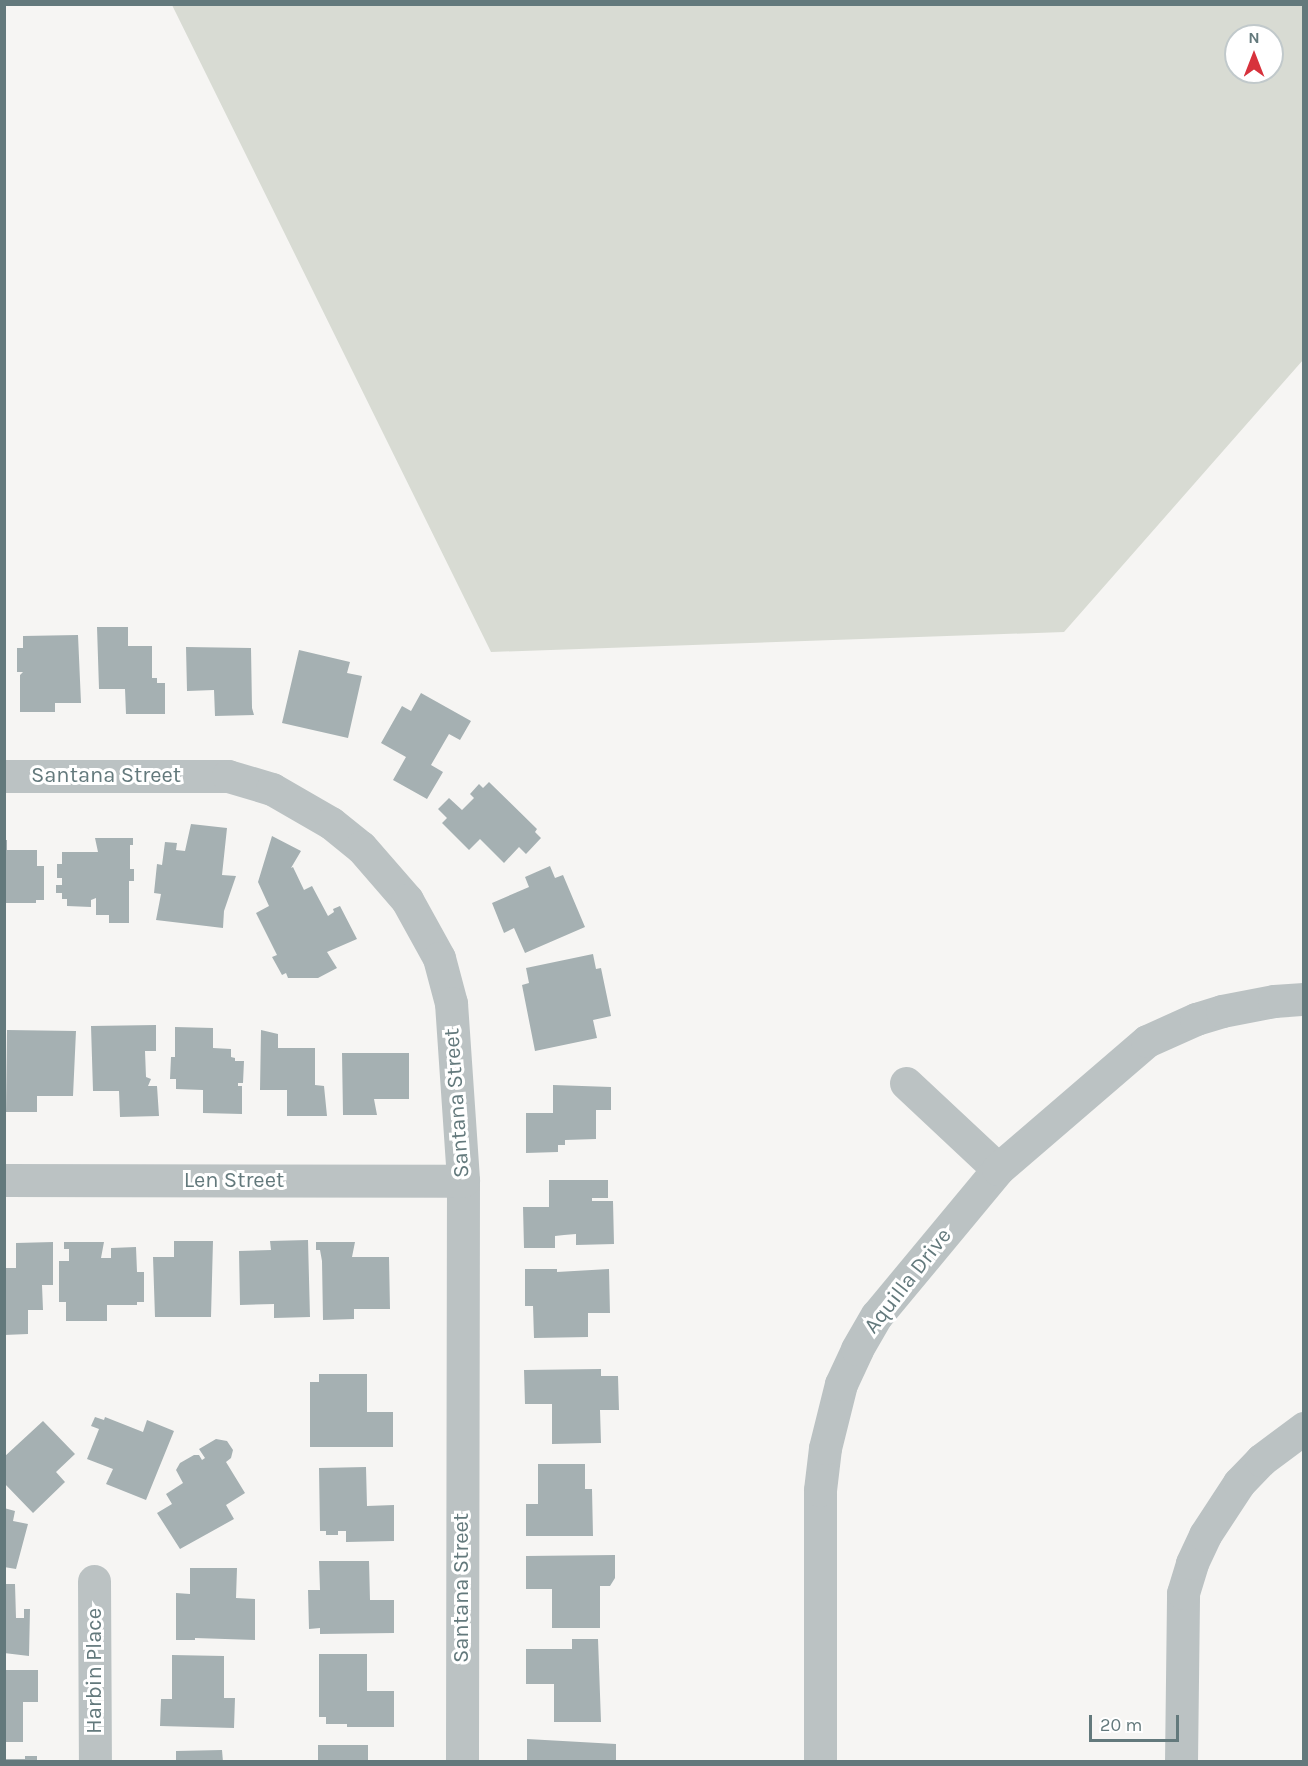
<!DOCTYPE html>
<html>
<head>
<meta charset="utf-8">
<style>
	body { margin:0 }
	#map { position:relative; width:1308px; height:1766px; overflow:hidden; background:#f6f5f3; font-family:Karla,sans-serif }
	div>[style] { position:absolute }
	.green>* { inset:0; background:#d8dbd3 }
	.building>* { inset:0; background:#a5b0b2 }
	.minor>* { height:33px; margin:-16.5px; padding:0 16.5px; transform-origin:16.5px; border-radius:16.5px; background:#bbc2c3 }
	span { translate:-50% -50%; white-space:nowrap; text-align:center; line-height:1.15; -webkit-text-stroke:6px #fff; paint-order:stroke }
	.street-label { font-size:22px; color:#63797c }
	.frame { position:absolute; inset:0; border:6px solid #63797c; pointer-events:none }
	.north { position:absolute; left:1224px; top:24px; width:60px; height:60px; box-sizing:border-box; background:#fff; border:2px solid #c1c9cb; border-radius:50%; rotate:0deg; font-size:16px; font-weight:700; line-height:24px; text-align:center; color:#63797c }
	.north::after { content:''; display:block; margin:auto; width:21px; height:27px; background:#d7323c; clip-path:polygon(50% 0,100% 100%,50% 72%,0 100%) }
	.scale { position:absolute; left:1089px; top:1715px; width:90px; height:27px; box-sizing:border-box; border:3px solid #63797c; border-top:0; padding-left:8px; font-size:18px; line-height:21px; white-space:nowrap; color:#63797c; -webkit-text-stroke:4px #fff; paint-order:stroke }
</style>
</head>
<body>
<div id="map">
	<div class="green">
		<i style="clip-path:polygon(evenodd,172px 5px,1303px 5px,1303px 360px,1064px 632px,491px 652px,172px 5px,1236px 36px,1272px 36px,1272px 72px,1236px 72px,1236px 36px)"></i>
	</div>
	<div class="building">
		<i style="clip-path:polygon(97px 627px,128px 627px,128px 646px,152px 646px,152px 678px,157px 678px,157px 683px,165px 683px,165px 714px,126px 714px,125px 689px,99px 689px)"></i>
		<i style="clip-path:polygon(78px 635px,81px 703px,55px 703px,55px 712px,20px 712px,20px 675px,23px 672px,17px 672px,17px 648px,23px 648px,23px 636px)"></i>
		<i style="clip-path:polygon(186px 647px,251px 648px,252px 708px,254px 715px,215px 716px,214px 690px,187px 691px)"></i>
		<i style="clip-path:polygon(299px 650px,350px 662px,347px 673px,362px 676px,348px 738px,282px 723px)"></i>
		<i style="clip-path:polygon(421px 693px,471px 721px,460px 740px,449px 734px,431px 765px,443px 772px,427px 799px,393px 780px,406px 757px,381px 743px,402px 706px,411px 711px)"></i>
		<i style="clip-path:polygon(489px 782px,537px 829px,535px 832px,541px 838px,526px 854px,519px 847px,504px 863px,480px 839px,469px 850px,442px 823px,447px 818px,438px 809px,449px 798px,462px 810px,474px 798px,470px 794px,479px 784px,483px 788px)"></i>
		<i style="clip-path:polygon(191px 824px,227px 828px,222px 875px,236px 876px,224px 911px,223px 928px,156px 920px,161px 894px,154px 893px,157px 864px,162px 865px,165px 842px,177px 843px,176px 850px,185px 851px)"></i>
		<i style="clip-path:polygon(272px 836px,301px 851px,291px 868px,293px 867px,304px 890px,312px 886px,328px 916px,334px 912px,333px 909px,340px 906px,357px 939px,327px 952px,337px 968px,318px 978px,288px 978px,286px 973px,282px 975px,272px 957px,277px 955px,256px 913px,269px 906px,258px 882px)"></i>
		<i style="clip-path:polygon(95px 838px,133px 838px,133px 845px,130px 845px,130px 869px,134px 869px,134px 881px,129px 881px,129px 923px,109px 923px,109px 915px,96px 915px,96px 898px,91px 900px,91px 907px,67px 906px,67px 899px,62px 899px,62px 893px,56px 893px,56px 885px,62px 885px,62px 878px,57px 878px,57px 864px,62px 864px,62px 852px,98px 852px)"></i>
		<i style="clip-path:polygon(4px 840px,7px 840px,7px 850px,37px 850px,37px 866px,44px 866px,44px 900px,36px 900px,36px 903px,4px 903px)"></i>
		<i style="clip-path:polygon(550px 866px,555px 878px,563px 875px,585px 927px,525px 953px,514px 928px,504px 933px,492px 903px,529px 887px,525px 877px)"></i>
		<i style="clip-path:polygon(593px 954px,596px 969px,601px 968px,611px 1016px,593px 1020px,597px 1038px,535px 1051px,522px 985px,529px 983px,526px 968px)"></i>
		<i style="clip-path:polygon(156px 1025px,156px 1051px,145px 1051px,146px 1077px,151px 1079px,148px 1086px,157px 1086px,159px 1116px,120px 1117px,119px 1091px,93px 1091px,91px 1026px)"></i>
		<i style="clip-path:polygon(175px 1027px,213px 1028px,213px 1048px,231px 1049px,231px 1057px,235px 1058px,235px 1061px,244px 1061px,243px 1083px,238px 1083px,238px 1086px,242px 1086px,242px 1114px,203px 1113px,203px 1090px,176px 1089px,176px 1079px,170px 1079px,171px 1057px,175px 1057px)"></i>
		<i style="clip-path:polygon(7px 1030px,76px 1031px,73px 1096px,37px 1096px,37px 1112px,6px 1112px)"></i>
		<i style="clip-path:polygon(261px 1030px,278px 1034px,278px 1048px,315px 1048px,315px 1085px,324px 1086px,327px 1116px,287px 1116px,287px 1090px,260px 1090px)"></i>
		<i style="clip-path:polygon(342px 1053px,409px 1053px,409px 1099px,374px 1099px,377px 1115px,343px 1115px)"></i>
		<i style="clip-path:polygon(553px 1085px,611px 1087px,611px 1110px,596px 1110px,596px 1139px,565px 1140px,565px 1145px,558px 1145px,558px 1152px,526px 1153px,526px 1113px,553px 1113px)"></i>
		<i style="clip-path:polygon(549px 1180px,608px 1180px,608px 1198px,592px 1198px,592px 1201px,613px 1201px,614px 1244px,576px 1245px,576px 1234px,564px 1235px,555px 1236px,555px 1248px,524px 1248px,523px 1207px,549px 1207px)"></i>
		<i style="clip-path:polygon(308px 1240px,310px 1317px,274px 1318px,274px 1304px,240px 1305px,239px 1251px,271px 1250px,270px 1241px)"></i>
		<i style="clip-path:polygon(174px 1241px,213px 1241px,211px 1317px,155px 1317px,153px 1257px,174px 1257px)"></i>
		<i style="clip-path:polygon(53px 1242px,53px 1285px,42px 1285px,43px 1310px,28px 1310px,28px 1334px,4px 1335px,4px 1268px,16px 1268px,16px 1243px)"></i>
		<i style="clip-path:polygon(64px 1242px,104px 1242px,101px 1258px,111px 1258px,111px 1248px,136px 1247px,137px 1272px,144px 1272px,144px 1302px,137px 1302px,137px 1305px,107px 1305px,107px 1321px,66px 1321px,66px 1302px,59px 1302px,59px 1261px,69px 1261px,69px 1249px,64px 1249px)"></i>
		<i style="clip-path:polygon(316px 1242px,355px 1242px,352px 1257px,389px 1257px,390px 1309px,354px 1309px,354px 1319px,323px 1320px,322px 1261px,320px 1250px,316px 1250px)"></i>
		<i style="clip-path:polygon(525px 1269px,557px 1269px,557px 1272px,609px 1269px,610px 1313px,588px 1313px,588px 1337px,534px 1338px,533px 1306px,525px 1306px)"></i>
		<i style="clip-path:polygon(601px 1369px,601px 1376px,618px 1376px,619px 1410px,600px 1410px,601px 1443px,552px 1444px,552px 1404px,525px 1404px,524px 1370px)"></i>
		<i style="clip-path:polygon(319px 1374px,367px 1374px,367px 1412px,393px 1412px,393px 1447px,310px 1447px,310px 1382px,319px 1382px)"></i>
		<i style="clip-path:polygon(95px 1417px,104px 1420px,105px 1417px,143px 1432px,147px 1420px,174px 1431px,146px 1500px,106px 1484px,113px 1469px,87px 1459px,99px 1429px,91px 1426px)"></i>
		<i style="clip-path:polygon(43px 1421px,75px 1454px,56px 1472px,65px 1482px,33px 1513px,4px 1483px,4px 1457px)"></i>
		<i style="clip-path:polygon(216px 1439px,227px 1441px,233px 1450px,231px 1458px,226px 1462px,245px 1493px,226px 1505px,234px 1519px,180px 1549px,157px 1513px,172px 1504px,166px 1494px,183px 1483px,176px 1470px,180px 1463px,194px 1455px,199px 1455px,202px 1460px,205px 1458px,199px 1449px)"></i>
		<i style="clip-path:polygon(538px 1464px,585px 1464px,585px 1489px,592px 1489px,593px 1536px,526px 1536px,526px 1504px,538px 1504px)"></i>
		<i style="clip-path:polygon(366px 1467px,367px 1506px,394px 1505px,394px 1541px,346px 1542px,346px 1531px,338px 1531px,338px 1535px,326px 1535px,326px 1531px,320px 1531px,319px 1468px)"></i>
		<i style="clip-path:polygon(4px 1508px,15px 1511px,13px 1521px,28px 1524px,16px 1569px,4px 1567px)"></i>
		<i style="clip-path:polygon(615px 1555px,615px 1578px,610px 1586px,600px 1586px,600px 1628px,552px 1628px,552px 1589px,526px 1589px,526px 1556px)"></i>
		<i style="clip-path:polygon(319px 1561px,369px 1561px,370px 1600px,394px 1600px,394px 1633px,320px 1634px,320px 1628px,309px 1629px,308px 1590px,320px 1590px)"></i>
		<i style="clip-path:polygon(190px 1568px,237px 1568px,236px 1598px,255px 1599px,255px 1640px,195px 1638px,195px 1640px,176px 1640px,176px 1593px,190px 1594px)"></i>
		<i style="clip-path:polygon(4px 1584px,15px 1584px,16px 1618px,24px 1618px,24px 1609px,30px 1609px,29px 1656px,4px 1653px)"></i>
		<i style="clip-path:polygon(572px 1639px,598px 1639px,601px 1722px,554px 1722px,554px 1684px,526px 1684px,526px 1649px,572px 1649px)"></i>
		<i style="clip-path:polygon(319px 1654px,367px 1654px,367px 1691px,394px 1691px,394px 1727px,347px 1727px,347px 1724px,326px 1724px,326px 1717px,319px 1717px)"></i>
		<i style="clip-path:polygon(172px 1655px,224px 1656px,224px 1698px,235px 1698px,234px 1728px,160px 1726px,161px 1699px,172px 1699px)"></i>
		<i style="clip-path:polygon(4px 1670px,38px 1670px,38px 1702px,23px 1702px,23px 1742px,4px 1742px)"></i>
		<i style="clip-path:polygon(527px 1739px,616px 1744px,616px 1762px,527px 1762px)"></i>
		<i style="clip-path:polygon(318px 1745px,368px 1745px,368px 1762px,318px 1762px)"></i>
		<i style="clip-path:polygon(222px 1750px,223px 1762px,176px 1762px,176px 1751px)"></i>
		<i style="clip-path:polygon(25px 1756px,37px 1756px,37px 1762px,4px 1762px,4px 1759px,25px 1759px)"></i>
	</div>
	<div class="minor">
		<i style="left:4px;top:776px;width:224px"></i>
		<i style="left:228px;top:776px;width:46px;rotate:16.5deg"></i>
		<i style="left:272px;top:789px;width:68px;rotate:30deg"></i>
		<i style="left:331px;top:823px;width:38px;rotate:39deg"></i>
		<i style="left:361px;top:847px;width:70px;rotate:49deg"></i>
		<i style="left:407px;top:900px;width:66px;rotate:61.1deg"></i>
		<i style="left:439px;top:958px;width:47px;rotate:75.1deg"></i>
		<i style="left:451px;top:1003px;width:178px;rotate:86.1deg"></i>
		<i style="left:463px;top:1181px;width:581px;rotate:90.1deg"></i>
		<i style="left:906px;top:1083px;width:126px;rotate:43.1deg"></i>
		<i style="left:4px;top:1180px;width:459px;rotate:0.1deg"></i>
		<i style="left:94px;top:1581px;width:181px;rotate:89.7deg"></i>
		<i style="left:820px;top:1762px;width:272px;rotate:-90deg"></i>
		<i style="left:820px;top:1490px;width:42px;rotate:-83.2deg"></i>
		<i style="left:825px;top:1448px;width:66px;rotate:-76deg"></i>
		<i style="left:841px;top:1384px;width:38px;rotate:-65deg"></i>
		<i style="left:857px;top:1349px;width:39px;rotate:-60deg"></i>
		<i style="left:877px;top:1315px;width:190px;rotate:-50.3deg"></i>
		<i style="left:998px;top:1169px;width:196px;rotate:-40.7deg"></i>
		<i style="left:1147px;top:1041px;width:54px;rotate:-24.2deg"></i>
		<i style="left:1196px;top:1019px;width:27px;rotate:-17deg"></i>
		<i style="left:1222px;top:1011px;width:53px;rotate:-10.9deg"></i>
		<i style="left:1274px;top:1001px;width:30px;rotate:-4deg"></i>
		<i style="left:1181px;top:1762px;width:169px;rotate:-89.3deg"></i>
		<i style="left:1183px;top:1593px;width:31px;rotate:-73deg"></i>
		<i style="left:1192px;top:1563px;width:31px;rotate:-65deg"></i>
		<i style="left:1205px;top:1535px;width:62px;rotate:-56.8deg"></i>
		<i style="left:1239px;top:1483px;width:32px;rotate:-46deg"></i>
		<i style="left:1261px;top:1460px;width:54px;rotate:-36.7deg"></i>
	</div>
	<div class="street-label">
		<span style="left:106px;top:776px">Santana Street</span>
		<span style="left:457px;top:1103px;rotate:-94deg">Santana Street</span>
		<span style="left:234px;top:1181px">Len Street</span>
		<span style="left:908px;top:1281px;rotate:-52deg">Aquilla Drive</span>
		<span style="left:462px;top:1588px;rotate:-90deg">Santana Street</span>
		<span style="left:95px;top:1671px;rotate:-90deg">Harbin Place</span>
	</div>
	<div class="frame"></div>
	<div class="north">N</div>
	<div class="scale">20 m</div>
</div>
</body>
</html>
